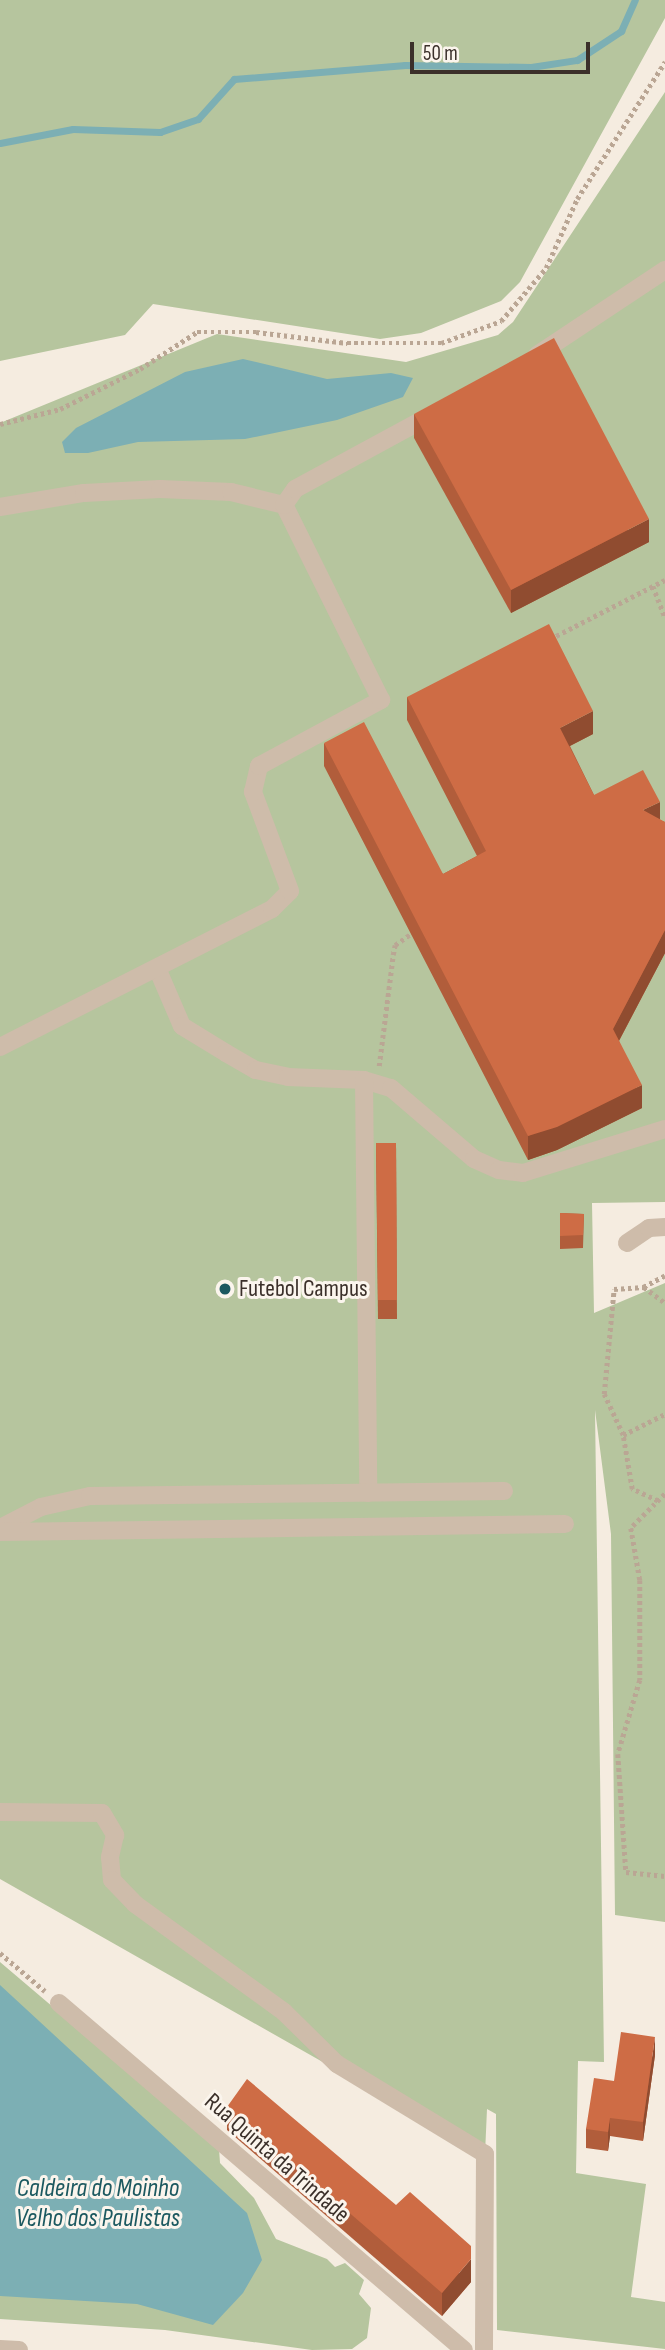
<!DOCTYPE html>
<html>
<head>
<meta charset="utf-8">
<style>
	body { margin:0 }
	#map { position:relative; width:665px; height:2350px; overflow:hidden; background:#f5ece0; font-family:"Sofia Sans Condensed",sans-serif }
	div>[style] { position:absolute }
	.green>* { inset:0; background:#b6c59e }
	.water>* { inset:0; background:#7cafb4 }
	.stream>* { height:7px; margin:-3.5px; padding:0 3.5px; transform-origin:3.5px; border-radius:3.5px; background:#7cafb4 }
	.path>* { height:4.5px; margin-top:-2.25px; transform-origin:0; background:repeating-linear-gradient(90deg,#baa694 0 3.5px,transparent 0 7px) }
	.minor>* { height:18px; margin:-9px; padding:0 9px; transform-origin:9px; border-radius:9px; background:#cebcaa }
	.wall>* { inset:0; background:#b15d3b }
	.shaded-wall>* { inset:0; background:#904c30 }
	.building>* { inset:0; background:#ce6c45 }
	.dots>* { width:19px; height:19px; translate:-50% -50%; box-sizing:border-box; border:4px solid #fbf5ed; border-radius:50% }
	span { translate:-50% -50%; white-space:nowrap; text-align:center; line-height:1.15; -webkit-text-stroke:6px #fbf5ed; paint-order:stroke }
	.poi-label { font-size:24px; color:#3b302a }
	.left { translate:0 -50%; text-align:left }
	.street-label { font-size:24px; color:#3b302a }
	.water-label { font-size:26px; color:#1c5960; font-style:italic }
	.scale { position:absolute; left:410px; top:42px; width:180px; height:32px; box-sizing:border-box; border:4px solid #3b302a; border-top:0; padding-left:9px; font-size:21px; line-height:24px; white-space:nowrap; color:#3b302a; -webkit-text-stroke:5px #fbf5ed; paint-order:stroke }
</style>
</head>
<body>
<div id="map">
	<div class="green">
		<i style="clip-path:polygon(0 0,665px 0,665px 18px,520px 282px,501px 301px,421px 333px,380px 339px,153px 304px,125px 335px,0 361px)"></i>
		<i style="clip-path:polygon(665px 92px,665px 1202px,592px 1203px,594px 1313px,665px 1283px,665px 1922px,615px 1915px,611px 1534px,595px 1410px,604px 2062px,578px 2061px,576px 2173px,646px 2184px,631px 2297px,665px 2302px,665px 2349px,497px 2330px,496px 2114px,487px 2109px,485px 2154px,0 1879px,0 423px,217px 334px,406px 362px,498px 335px,513px 322px)"></i>
		<i style="clip-path:polygon(0 1962px,219px 2148px,220px 2163px,254px 2198px,276px 2239px,327px 2259px,335px 2267px,345px 2263px,364px 2280px,359px 2294px,371px 2308px,367px 2338px,352px 2349px,312px 2350px,165px 2330px,0 2319px)"></i>
	</div>
	<div class="water">
		<i style="clip-path:polygon(243px 359px,327px 379px,391px 373px,413px 378px,403px 397px,337px 420px,245px 439px,138px 442px,88px 453px,65px 453px,62px 442px,76px 428px,185px 372px)"></i>
		<i style="clip-path:polygon(0 1985px,247px 2213px,262px 2260px,243px 2293px,213px 2325px,137px 2304px,0 2296px)"></i>
	</div>
	<div class="stream">
		<i style="left:0;top:143px;width:74px;rotate:-10.9deg"></i>
		<i style="left:73px;top:129px;width:87px;rotate:2deg"></i>
		<i style="left:160px;top:132px;width:40px;rotate:-18.9deg"></i>
		<i style="left:198px;top:119px;width:54px;rotate:-48deg"></i>
		<i style="left:234px;top:79px;width:172px;rotate:-4.7deg"></i>
		<i style="left:405px;top:65px;width:126px;rotate:0.9deg"></i>
		<i style="left:531px;top:67px;width:47px;rotate:-8.7deg"></i>
		<i style="left:577px;top:60px;width:53px;rotate:-33.4deg"></i>
		<i style="left:621px;top:31px;width:34px;rotate:-66deg"></i>
	</div>
	<div class="path">
		<i style="left:0;top:424px;width:62px;rotate:-14deg"></i>
		<i style="left:60px;top:409px;width:89px;rotate:-26.6deg"></i>
		<i style="left:140px;top:369px;width:68px;rotate:-33deg"></i>
		<i style="left:197px;top:332px;width:59px"></i>
		<i style="left:256px;top:332px;width:92px;rotate:6.9deg"></i>
		<i style="left:347px;top:343px;width:94px"></i>
		<i style="left:441px;top:343px;width:64px;rotate:-20.1deg"></i>
		<i style="left:501px;top:321px;width:70px;rotate:-49.7deg"></i>
		<i style="left:546px;top:268px;width:76px;rotate:-65.8deg"></i>
		<i style="left:577px;top:199px;width:163px;rotate:-57.3deg"></i>
		<i style="left:653px;top:586px;width:33px;rotate:69deg"></i>
		<i style="left:550px;top:639px;width:129px;rotate:-27.2deg"></i>
		<i style="left:379px;top:1066px;width:112px;rotate:-82.8deg"></i>
		<i style="left:393px;top:955px;width:10px;rotate:-79deg"></i>
		<i style="left:395px;top:945px;width:19px;rotate:-35deg"></i>
		<i style="left:665px;top:1276px;width:24px;rotate:152deg"></i>
		<i style="left:644px;top:1287px;width:26px;rotate:37deg"></i>
		<i style="left:623px;top:1435px;width:45px;rotate:-114.9deg"></i>
		<i style="left:604px;top:1394px;width:105px;rotate:-84.6deg"></i>
		<i style="left:614px;top:1289px;width:30px;rotate:-4deg"></i>
		<i style="left:665px;top:1494px;width:48px;rotate:135deg"></i>
		<i style="left:631px;top:1528px;width:53px;rotate:80.2deg"></i>
		<i style="left:640px;top:1580px;width:100px;rotate:90deg"></i>
		<i style="left:640px;top:1680px;width:77px;rotate:106.6deg"></i>
		<i style="left:618px;top:1754px;width:118px;rotate:86.1deg"></i>
		<i style="left:626px;top:1872px;width:39px;rotate:6deg"></i>
		<i style="left:658px;top:1501px;width:29px;rotate:-155deg"></i>
		<i style="left:632px;top:1489px;width:55px;rotate:-99.5deg"></i>
		<i style="left:623px;top:1435px;width:47px;rotate:-26.6deg"></i>
		<i style="left:0;top:1953px;width:59px;rotate:40.2deg"></i>
	</div>
	<div class="minor">
		<i style="left:537px;top:355px;width:154px;rotate:-33.6deg"></i>
		<i style="left:0;top:507px;width:85px;rotate:-9.5deg"></i>
		<i style="left:84px;top:493px;width:76px;rotate:-3deg"></i>
		<i style="left:160px;top:489px;width:71px;rotate:2.4deg"></i>
		<i style="left:231px;top:492px;width:55px;rotate:13.8deg"></i>
		<i style="left:157px;top:968px;width:63px;rotate:66.7deg"></i>
		<i style="left:182px;top:1026px;width:52px;rotate:31.5deg"></i>
		<i style="left:226px;top:1053px;width:34px;rotate:30deg"></i>
		<i style="left:256px;top:1070px;width:33px;rotate:12deg"></i>
		<i style="left:288px;top:1077px;width:76px;rotate:2.3deg"></i>
		<i style="left:364px;top:1080px;width:28px;rotate:17deg"></i>
		<i style="left:391px;top:1088px;width:109px;rotate:40.5deg"></i>
		<i style="left:474px;top:1159px;width:27px;rotate:24deg"></i>
		<i style="left:499px;top:1170px;width:24px;rotate:7deg"></i>
		<i style="left:523px;top:1173px;width:149px;rotate:-17.2deg"></i>
		<i style="left:0;top:1047px;width:305px;rotate:-26.9deg"></i>
		<i style="left:272px;top:909px;width:25px;rotate:-45deg"></i>
		<i style="left:290px;top:891px;width:106px;rotate:-110.5deg"></i>
		<i style="left:253px;top:792px;width:27px;rotate:-77deg"></i>
		<i style="left:259px;top:766px;width:139px;rotate:-28.4deg"></i>
		<i style="left:381px;top:700px;width:218px;rotate:-116.4deg"></i>
		<i style="left:284px;top:505px;width:19px;rotate:-55deg"></i>
		<i style="left:295px;top:489px;width:157px;rotate:-28.5deg"></i>
		<i style="left:364px;top:1080px;width:413px;rotate:89.4deg"></i>
		<i style="left:627px;top:1243px;width:27px;rotate:-34deg"></i>
		<i style="left:649px;top:1228px;width:16px;rotate:-4deg"></i>
		<i style="left:0;top:1528px;width:46px;rotate:-27.1deg"></i>
		<i style="left:41px;top:1507px;width:50px;rotate:-12.7deg"></i>
		<i style="left:90px;top:1496px;width:414px;rotate:-0.7deg"></i>
		<i style="left:0;top:1532px;width:565px;rotate:-0.81deg"></i>
		<i style="left:0;top:1812px;width:102px;rotate:0.6deg"></i>
		<i style="left:102px;top:1813px;width:26px;rotate:59deg"></i>
		<i style="left:115px;top:1835px;width:23px;rotate:103deg"></i>
		<i style="left:110px;top:1857px;width:23px;rotate:85deg"></i>
		<i style="left:112px;top:1880px;width:33px;rotate:46deg"></i>
		<i style="left:135px;top:1904px;width:184px;rotate:35.9deg"></i>
		<i style="left:284px;top:2012px;width:74px;rotate:44.5deg"></i>
		<i style="left:337px;top:2064px;width:173px;rotate:31.3deg"></i>
		<i style="left:485px;top:2154px;width:196px;rotate:90.3deg"></i>
		<i style="left:59px;top:2003px;width:533px;rotate:40.59deg"></i>
		<i style="left:0;top:2349px;width:19px;rotate:3deg"></i>
	</div>
	<div class="wall">
		<i style="clip-path:polygon(414px 414px,649px 542px,511px 613px,414px 438px)"></i>
		<i style="clip-path:polygon(407px 697px,593px 734px,570px 746px,594px 795px,665px 822px,665px 953px,619px 1041px,642px 1108px,557px 1150px,528px 1160px,324px 766px,324px 743px,443px 874px,477px 856px,407px 720px)"></i>
		<i style="clip-path:polygon(376px 1143px,396px 1143px,397px 1319px,378px 1319px)"></i>
		<i style="clip-path:polygon(560px 1213px,584px 1214px,583px 1248px,560px 1249px)"></i>
		<i style="clip-path:polygon(655px 2055px,643px 2141px,610px 2136px,608px 2151px,586px 2148px,586px 2129px,614px 2081px)"></i>
		<i style="clip-path:polygon(227px 2107px,471px 2282px,442px 2316px,227px 2130px)"></i>
	</div>
	<div class="shaded-wall">
		<i style="clip-path:polygon(649px 519px,649px 542px,511px 613px,511px 590px)"></i>
		<i style="clip-path:polygon(593px 711px,593px 734px,560px 751px,560px 728px)"></i>
		<i style="clip-path:polygon(660px 802px,660px 825px,643px 810px)"></i>
		<i style="clip-path:polygon(665px 930px,665px 953px,613px 1052px,613px 1029px)"></i>
		<i style="clip-path:polygon(642px 1085px,642px 1108px,557px 1150px,528px 1160px,528px 1136px)"></i>
		<i style="clip-path:polygon(655px 2037px,655px 2055px,643px 2141px,643px 2122px)"></i>
		<i style="clip-path:polygon(610px 2118px,610px 2136px,608px 2151px,608px 2132px)"></i>
		<i style="clip-path:polygon(471px 2259px,471px 2282px,442px 2316px,442px 2293px)"></i>
	</div>
	<div class="building">
		<i style="clip-path:polygon(554px 338px,649px 519px,511px 590px,414px 414px)"></i>
		<i style="clip-path:polygon(549px 624px,593px 711px,560px 728px,594px 795px,643px 770px,660px 802px,643px 810px,665px 822px,665px 930px,613px 1029px,642px 1085px,557px 1127px,528px 1136px,324px 743px,364px 722px,443px 874px,486px 851px,407px 697px)"></i>
		<i style="clip-path:polygon(376px 1143px,396px 1143px,397px 1300px,378px 1300px)"></i>
		<i style="clip-path:polygon(560px 1213px,584px 1214px,583px 1235px,560px 1236px)"></i>
		<i style="clip-path:polygon(621px 2032px,655px 2037px,643px 2122px,610px 2118px,608px 2132px,586px 2129px,594px 2078px,614px 2081px)"></i>
		<i style="clip-path:polygon(247px 2079px,396px 2205px,410px 2192px,471px 2246px,471px 2259px,442px 2293px,227px 2107px)"></i>
	</div>
	<div class="dots">
		<i style="left:225px;top:1289px;background:#1c5960"></i>
	</div>
	<div class="poi-label">
		<span class="left" style="left:239px;top:1289px">Futebol Campus</span>
	</div>
	<div class="street-label">
		<span style="left:277px;top:2158px;rotate:41deg">Rua Quinta da Trindade</span>
	</div>
	<div class="water-label">
		<span style="left:98px;top:2204px">Caldeira do Moinho<br>Velho dos Paulistas</span>
	</div>
	<div class="scale">50 m</div>
</div>
</body>
</html>
